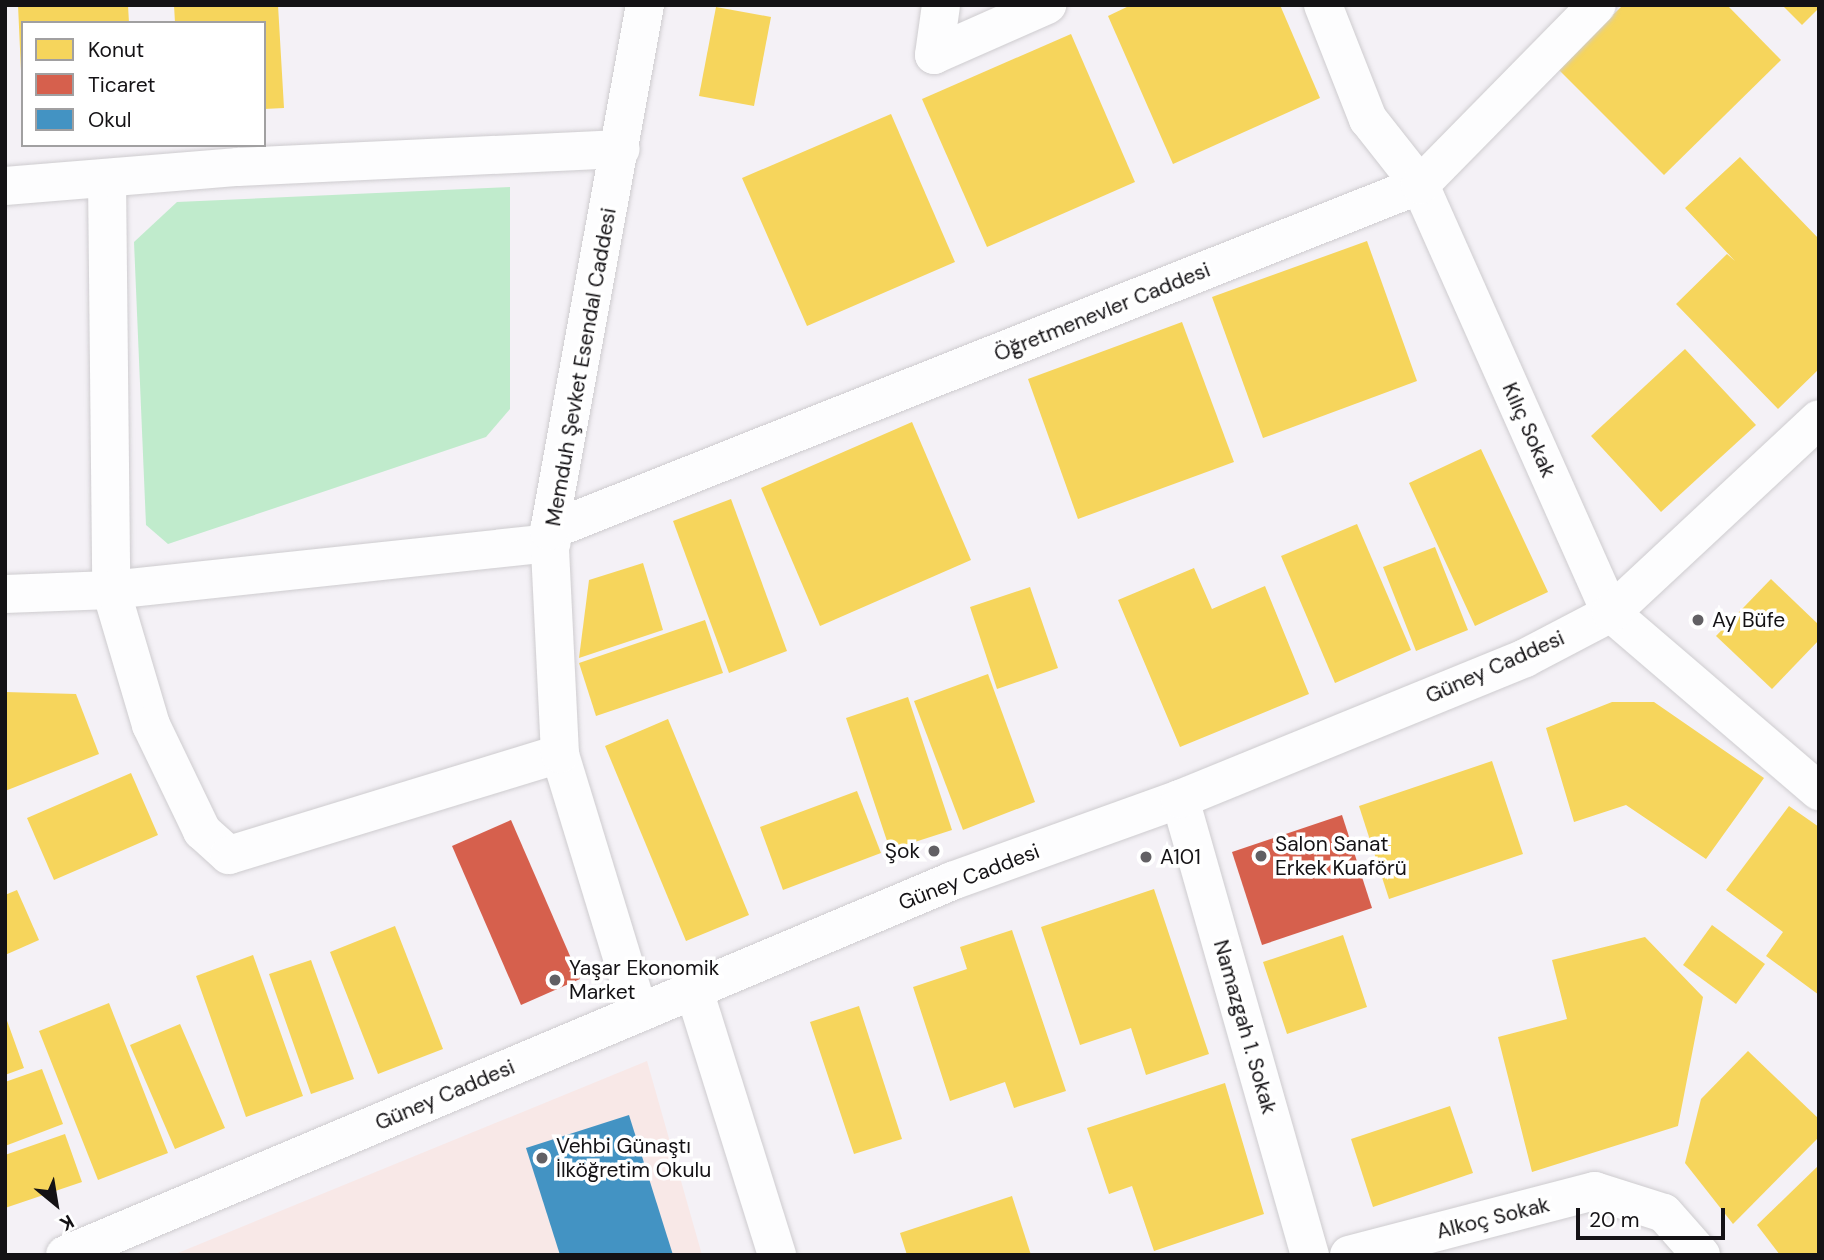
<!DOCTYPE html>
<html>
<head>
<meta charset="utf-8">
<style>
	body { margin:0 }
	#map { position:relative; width:1824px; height:1260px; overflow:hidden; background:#f4f1f6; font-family:"DM Sans",sans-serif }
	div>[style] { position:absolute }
	.education>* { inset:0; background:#f8e8e7 }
	.green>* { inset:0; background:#c0ebcc }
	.homes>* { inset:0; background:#f6d55c }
	.shops>* { inset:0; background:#d6604d }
	.schools>* { inset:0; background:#4393c3 }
	.roads { filter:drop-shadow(0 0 2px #cecccf) drop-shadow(0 0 2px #cecccf) }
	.street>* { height:38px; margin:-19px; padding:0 19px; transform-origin:19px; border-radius:19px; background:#fdfdfe }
	.secondary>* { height:38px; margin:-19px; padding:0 19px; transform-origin:19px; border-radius:19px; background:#fdfdfe }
	.dots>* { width:19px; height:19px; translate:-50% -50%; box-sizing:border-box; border:4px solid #fff; border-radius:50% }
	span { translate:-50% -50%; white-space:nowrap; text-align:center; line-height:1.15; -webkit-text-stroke:7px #fff; paint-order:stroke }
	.street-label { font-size:21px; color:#141215 }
	.poi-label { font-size:21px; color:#141215 }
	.left { translate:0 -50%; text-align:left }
	.right { translate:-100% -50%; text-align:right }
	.frame { position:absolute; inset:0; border:7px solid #141215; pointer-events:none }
	.legend { position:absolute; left:21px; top:21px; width:245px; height:126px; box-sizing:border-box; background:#fff; border:2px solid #a1a0a1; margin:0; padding:9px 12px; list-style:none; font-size:21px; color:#141215 }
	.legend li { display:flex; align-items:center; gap:14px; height:35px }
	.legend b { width:35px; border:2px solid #a1a0a1 }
	.north { position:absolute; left:21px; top:1169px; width:70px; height:70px; -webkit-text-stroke:5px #fff; paint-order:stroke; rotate:150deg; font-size:19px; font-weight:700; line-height:28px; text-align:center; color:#141215 }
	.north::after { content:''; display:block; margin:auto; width:24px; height:32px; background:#141215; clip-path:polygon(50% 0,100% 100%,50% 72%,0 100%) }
	.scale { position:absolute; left:1576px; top:1208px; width:149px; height:32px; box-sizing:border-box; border:4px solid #141215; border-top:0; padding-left:9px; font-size:21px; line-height:24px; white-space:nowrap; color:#141215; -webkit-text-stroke:5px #fff; paint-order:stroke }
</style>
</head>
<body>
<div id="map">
	<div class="education">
		<i style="clip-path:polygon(647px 1061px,702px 1255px,173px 1255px)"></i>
	</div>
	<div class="green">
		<i style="clip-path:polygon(510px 187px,510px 409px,486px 437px,168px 544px,146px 525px,134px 242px,177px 202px)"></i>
	</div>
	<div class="homes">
		<i style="clip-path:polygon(18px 5px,128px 5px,129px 23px,23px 23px,21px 71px)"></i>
		<i style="clip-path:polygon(174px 5px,278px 5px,284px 108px,264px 109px,264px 23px,175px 23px)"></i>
		<i style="clip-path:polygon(1131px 5px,1280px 5px,1320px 98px,1173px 164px,1108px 16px)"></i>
		<i style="clip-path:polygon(1623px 5px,1727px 5px,1781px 60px,1664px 175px,1558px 69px)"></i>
		<i style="clip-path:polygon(1782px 5px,1819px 5px,1819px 8px,1802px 25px)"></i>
		<i style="clip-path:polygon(716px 7px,771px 17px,754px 106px,699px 96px)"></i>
		<i style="clip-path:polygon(1071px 34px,1135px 182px,987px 247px,922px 99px)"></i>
		<i style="clip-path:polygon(891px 114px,955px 262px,807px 326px,742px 178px)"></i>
		<i style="clip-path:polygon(1740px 157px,1819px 239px,1819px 369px,1778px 409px,1676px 304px,1727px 254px,1735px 261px,1685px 208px)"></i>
		<i style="clip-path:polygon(1367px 241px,1417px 381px,1263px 438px,1212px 297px)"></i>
		<i style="clip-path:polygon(1182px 322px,1234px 462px,1078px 519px,1028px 379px)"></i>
		<i style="clip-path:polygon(1685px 349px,1756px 425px,1661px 512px,1591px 436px)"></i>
		<i style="clip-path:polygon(912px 422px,971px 560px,820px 626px,761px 488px)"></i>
		<i style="clip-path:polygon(1481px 449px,1548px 592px,1475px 626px,1409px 483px)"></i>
		<i style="clip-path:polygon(731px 499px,787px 651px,729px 673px,673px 521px)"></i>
		<i style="clip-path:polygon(1357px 524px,1411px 650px,1335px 683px,1281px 556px)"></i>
		<i style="clip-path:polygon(1435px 547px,1468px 630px,1416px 651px,1383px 567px)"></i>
		<i style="clip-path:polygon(643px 563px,663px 630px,579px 658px,589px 580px)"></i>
		<i style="clip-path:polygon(1194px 568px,1212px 609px,1265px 586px,1309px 694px,1180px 747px,1118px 600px)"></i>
		<i style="clip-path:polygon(1771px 579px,1819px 625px,1819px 640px,1772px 689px,1716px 636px)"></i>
		<i style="clip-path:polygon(1030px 587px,1058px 668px,997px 689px,970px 607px)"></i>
		<i style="clip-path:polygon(705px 620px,723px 673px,596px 716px,579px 663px)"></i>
		<i style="clip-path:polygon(988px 674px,1035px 802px,963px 830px,914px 701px)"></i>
		<i style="clip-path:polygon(5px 692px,76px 694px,99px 754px,5px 791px)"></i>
		<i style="clip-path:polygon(908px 697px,952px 830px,890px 850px,846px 718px)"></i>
		<i style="clip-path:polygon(1612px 702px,1654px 702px,1764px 778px,1706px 859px,1626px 805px,1574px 822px,1546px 728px)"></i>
		<i style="clip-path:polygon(668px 719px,749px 915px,686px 941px,605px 746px)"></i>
		<i style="clip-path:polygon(1492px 761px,1523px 854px,1389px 899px,1359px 806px)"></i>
		<i style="clip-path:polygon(131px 773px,158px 835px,54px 880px,27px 818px)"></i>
		<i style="clip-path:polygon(857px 791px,881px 853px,783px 890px,760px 827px)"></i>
		<i style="clip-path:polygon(1789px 806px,1819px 827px,1819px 995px,1766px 956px,1783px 932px,1726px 890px)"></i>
		<i style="clip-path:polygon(1154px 889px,1209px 1054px,1146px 1075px,1131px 1028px,1080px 1045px,1041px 927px)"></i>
		<i style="clip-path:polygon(17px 890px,39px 940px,5px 955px,5px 895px)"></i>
		<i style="clip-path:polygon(1712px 925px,1765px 964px,1736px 1004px,1683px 965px)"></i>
		<i style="clip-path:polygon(395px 926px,443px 1049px,378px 1074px,330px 952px)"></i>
		<i style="clip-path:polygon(1012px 930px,1066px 1091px,1014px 1108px,1005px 1082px,950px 1101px,913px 987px,967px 969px,960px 947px)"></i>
		<i style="clip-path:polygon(1343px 935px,1367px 1007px,1287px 1034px,1263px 962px)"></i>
		<i style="clip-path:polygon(1645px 937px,1703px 997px,1678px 1126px,1532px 1172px,1498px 1037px,1567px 1019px,1552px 960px)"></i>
		<i style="clip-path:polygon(253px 955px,303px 1096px,246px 1117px,196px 976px)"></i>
		<i style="clip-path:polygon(311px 960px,354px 1079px,311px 1094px,269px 974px)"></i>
		<i style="clip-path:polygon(109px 1003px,168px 1153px,98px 1180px,39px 1031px)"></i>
		<i style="clip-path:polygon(859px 1006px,902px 1139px,854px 1154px,810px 1022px)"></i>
		<i style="clip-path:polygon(5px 1015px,24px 1068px,5px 1075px)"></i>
		<i style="clip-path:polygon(180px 1024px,225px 1128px,175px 1149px,130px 1045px)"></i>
		<i style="clip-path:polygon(1748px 1051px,1819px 1119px,1819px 1137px,1733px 1224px,1685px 1163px,1701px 1099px)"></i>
		<i style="clip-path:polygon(42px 1069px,63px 1124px,5px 1146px,5px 1082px)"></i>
		<i style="clip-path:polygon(1225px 1083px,1264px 1214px,1154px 1251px,1132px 1186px,1109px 1194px,1087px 1128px)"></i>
		<i style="clip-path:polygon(1450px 1106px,1473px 1173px,1373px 1207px,1351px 1139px)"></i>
		<i style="clip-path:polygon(65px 1134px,82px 1182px,5px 1208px,5px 1155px)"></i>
		<i style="clip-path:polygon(1819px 1165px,1819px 1255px,1780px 1255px,1757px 1225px)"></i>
		<i style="clip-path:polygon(1012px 1196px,1031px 1255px,907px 1255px,900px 1233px)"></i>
	</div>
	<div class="shops">
		<i style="clip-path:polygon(1342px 815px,1372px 908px,1262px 945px,1232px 852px)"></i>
		<i style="clip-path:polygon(511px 820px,580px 979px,521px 1005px,452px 846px)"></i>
	</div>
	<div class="schools">
		<i style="clip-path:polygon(629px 1115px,673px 1255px,560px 1255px,526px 1148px)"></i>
	</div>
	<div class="roads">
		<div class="street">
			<i style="left:1323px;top:5px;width:123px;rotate:68.5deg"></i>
			<i style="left:1368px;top:119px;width:84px;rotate:51.8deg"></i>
			<i style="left:1420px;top:185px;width:469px;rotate:66deg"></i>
			<i style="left:1611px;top:613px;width:274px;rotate:40.6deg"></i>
			<i style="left:934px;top:55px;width:124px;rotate:-23.9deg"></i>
			<i style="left:934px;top:55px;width:50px;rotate:-82deg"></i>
			<i style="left:107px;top:178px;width:412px;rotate:89.4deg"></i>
			<i style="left:111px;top:590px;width:141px;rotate:73.5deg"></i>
			<i style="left:151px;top:725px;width:118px;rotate:64.3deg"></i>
			<i style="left:202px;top:831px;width:36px;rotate:42deg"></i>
			<i style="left:229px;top:855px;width:346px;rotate:-17deg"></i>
			<i style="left:5px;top:186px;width:234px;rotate:-4.7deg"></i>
			<i style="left:238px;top:167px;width:383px;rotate:-2.7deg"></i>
			<i style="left:1180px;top:799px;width:474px;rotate:74.1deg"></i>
			<i style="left:694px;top:990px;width:278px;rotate:72.6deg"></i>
			<i style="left:1349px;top:1255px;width:254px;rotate:-14.6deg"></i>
			<i style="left:1595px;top:1191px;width:72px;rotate:17.7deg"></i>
			<i style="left:1664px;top:1213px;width:56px;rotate:48.6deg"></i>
		</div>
		<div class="secondary">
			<i style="left:549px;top:531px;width:937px;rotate:-21.67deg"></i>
			<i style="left:1420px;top:185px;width:252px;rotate:-45.5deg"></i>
			<i style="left:5px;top:594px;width:106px;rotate:-2.2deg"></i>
			<i style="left:111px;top:590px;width:443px;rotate:-6.1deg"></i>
			<i style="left:639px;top:1013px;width:271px;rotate:-107deg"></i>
			<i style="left:560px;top:754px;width:223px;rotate:-92.8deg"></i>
			<i style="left:549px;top:531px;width:535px;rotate:-79.66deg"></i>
			<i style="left:65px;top:1255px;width:963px;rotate:-22.86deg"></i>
			<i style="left:952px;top:881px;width:242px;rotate:-19.8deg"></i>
			<i style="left:1180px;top:799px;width:373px;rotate:-22.2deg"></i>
			<i style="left:1525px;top:658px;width:97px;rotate:-27.6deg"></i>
			<i style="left:1611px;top:613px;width:284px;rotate:-43deg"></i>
		</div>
	</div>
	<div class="dots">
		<i style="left:1698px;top:620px;background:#626064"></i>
		<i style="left:934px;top:851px;background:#626064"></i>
		<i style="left:1261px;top:856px;background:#626064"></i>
		<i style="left:1146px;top:857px;background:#626064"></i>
		<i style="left:555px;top:980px;background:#626064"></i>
		<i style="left:542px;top:1158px;background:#626064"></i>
	</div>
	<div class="street-label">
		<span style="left:1102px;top:312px;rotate:-22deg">Öğretmenevler Caddesi</span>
		<span style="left:581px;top:367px;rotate:-80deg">Memduh Şevket Esendal Caddesi</span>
		<span style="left:1529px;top:430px;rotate:66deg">Kılıç Sokak</span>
		<span style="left:1495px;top:667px;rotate:-24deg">Güney Caddesi</span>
		<span style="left:969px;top:877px;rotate:-21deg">Güney Caddesi</span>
		<span style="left:1245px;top:1027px;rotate:74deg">Namazgah 1. Sokak</span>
		<span style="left:445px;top:1095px;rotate:-23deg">Güney Caddesi</span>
		<span style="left:1493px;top:1218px;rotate:-14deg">Alkoç Sokak</span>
	</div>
	<div class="poi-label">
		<span class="left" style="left:1712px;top:620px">Ay Büfe</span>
		<span class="left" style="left:1275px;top:856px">Salon Sanat<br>Erkek Kuaförü</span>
		<span class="right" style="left:920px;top:851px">Şok</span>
		<span class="left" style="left:1160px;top:857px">A101</span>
		<span class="left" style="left:569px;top:980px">Yaşar Ekonomik<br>Market</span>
		<span class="left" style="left:556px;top:1158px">Vehbi Günaştı<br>İlköğretim Okulu</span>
	</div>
	<div class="frame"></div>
	<ul class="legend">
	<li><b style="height:19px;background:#f6d55c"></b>Konut</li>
	<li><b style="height:19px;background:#d6604d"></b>Ticaret</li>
	<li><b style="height:19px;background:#4393c3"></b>Okul</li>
	</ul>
	<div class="north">K</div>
	<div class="scale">20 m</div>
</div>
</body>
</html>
